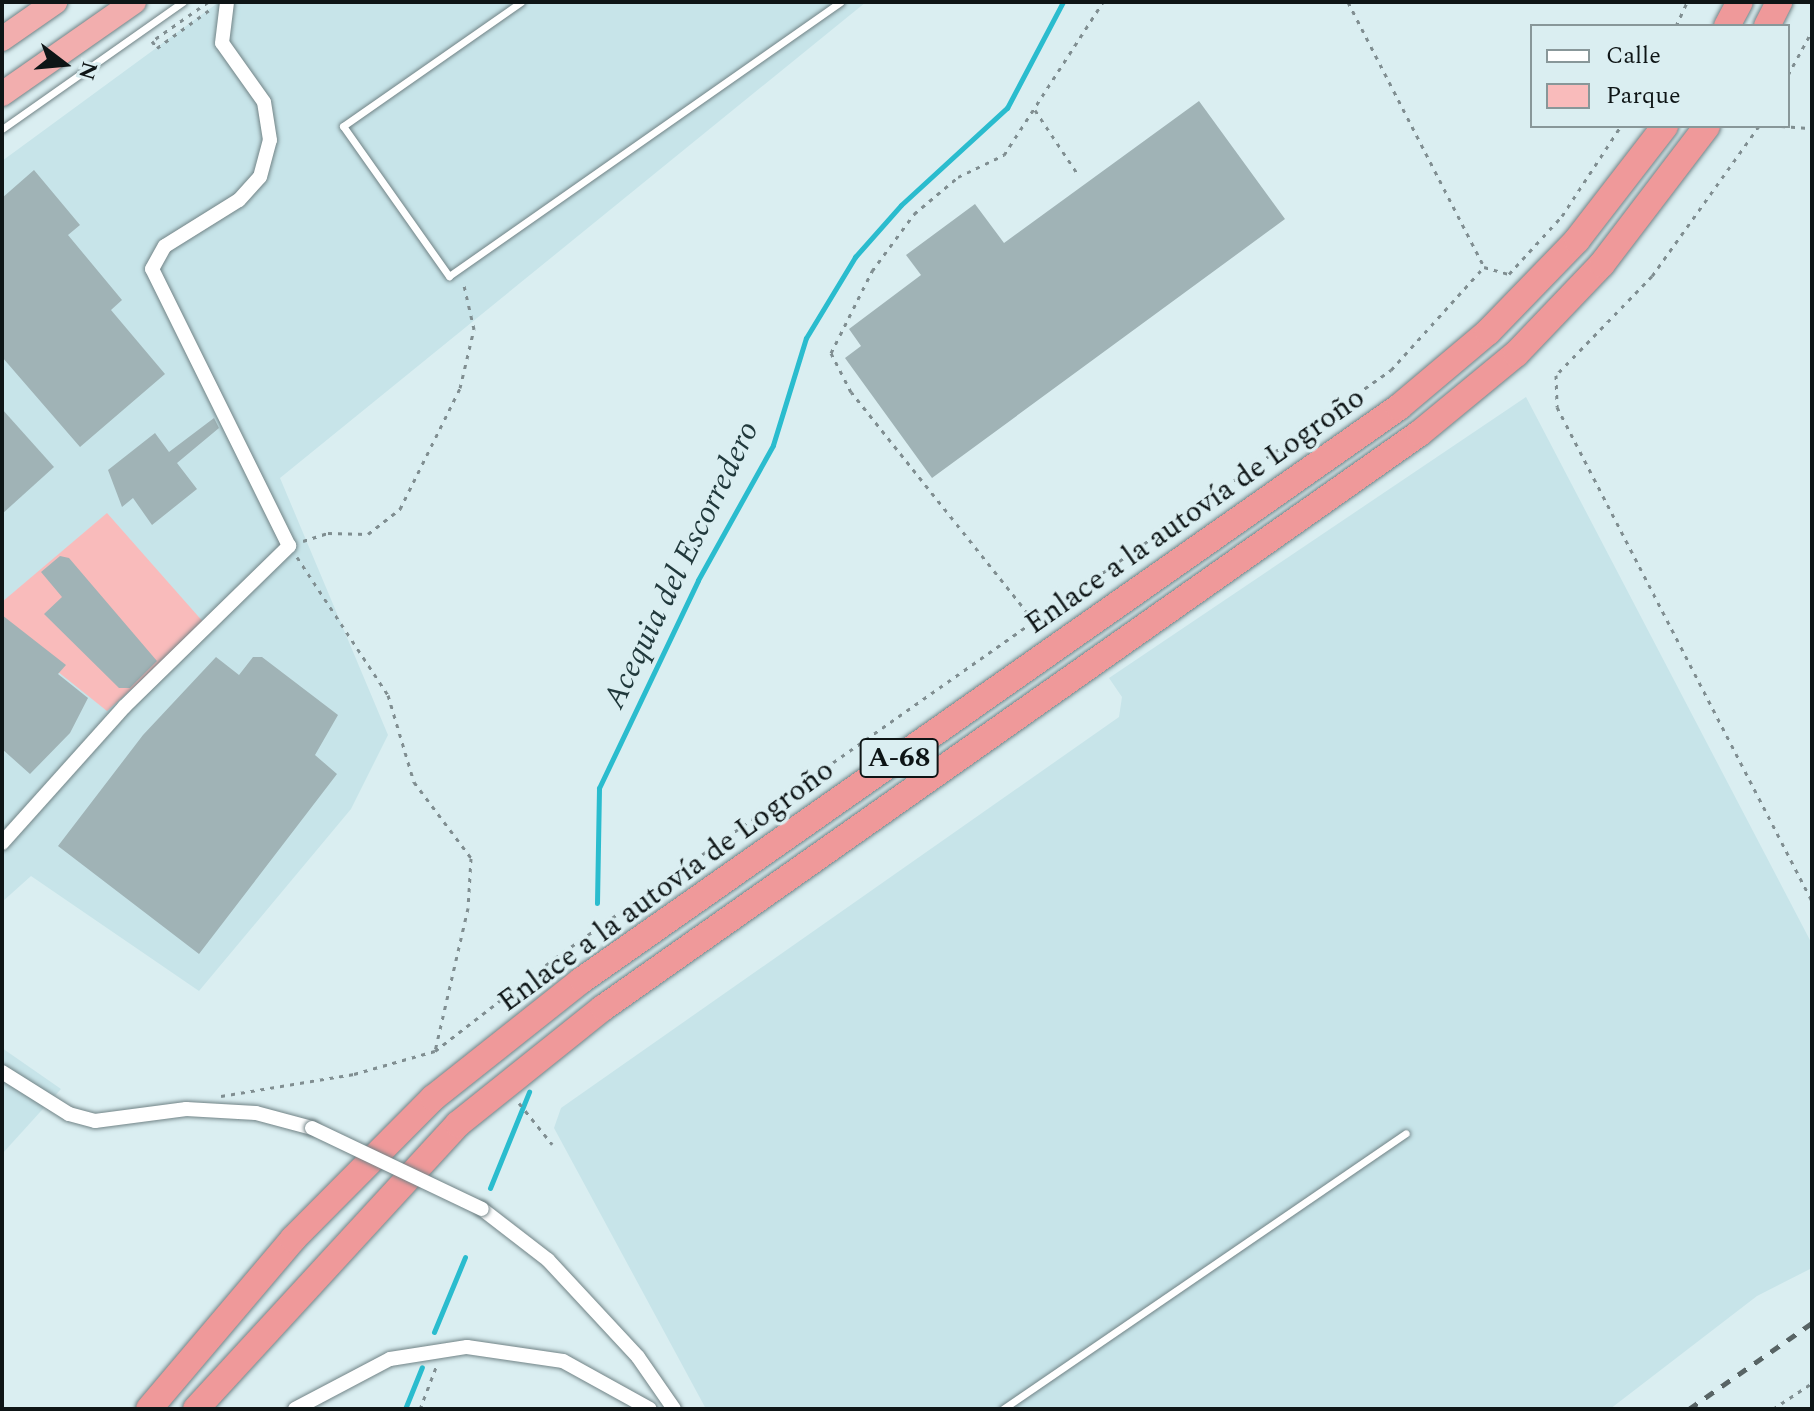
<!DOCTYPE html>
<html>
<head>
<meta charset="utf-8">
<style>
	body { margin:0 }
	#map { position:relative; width:1814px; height:1411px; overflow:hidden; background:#daeef1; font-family:Spectral,serif }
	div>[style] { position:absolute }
	.built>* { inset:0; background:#c7e4e9 }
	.green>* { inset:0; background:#f9bbbb }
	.stream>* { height:5px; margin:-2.5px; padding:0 2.5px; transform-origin:2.5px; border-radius:2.5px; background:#2abcce }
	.building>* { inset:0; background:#a0b3b6 }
	.path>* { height:3px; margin-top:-1.5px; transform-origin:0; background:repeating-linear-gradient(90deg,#808e91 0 4px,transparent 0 10px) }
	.roads { filter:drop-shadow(0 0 2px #718386) drop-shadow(0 0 2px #718386) }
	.service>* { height:7px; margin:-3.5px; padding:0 3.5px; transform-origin:3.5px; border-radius:3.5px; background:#fff }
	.minor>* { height:14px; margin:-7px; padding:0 7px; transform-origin:7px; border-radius:7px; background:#fff }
	.trunk>* { height:24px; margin:-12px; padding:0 12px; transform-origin:12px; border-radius:12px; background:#f2aeae }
	.motorway>* { height:26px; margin:-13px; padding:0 13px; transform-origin:13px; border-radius:13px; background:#ef999a }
	.rail>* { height:5px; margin-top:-2.5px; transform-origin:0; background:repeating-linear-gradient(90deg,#586465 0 10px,transparent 0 20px) }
	.bridges { filter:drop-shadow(0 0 2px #718386) drop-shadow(0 0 2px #718386) }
	.minor-bridge>* { height:14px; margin:-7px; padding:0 7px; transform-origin:7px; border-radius:7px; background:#fff }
	span { translate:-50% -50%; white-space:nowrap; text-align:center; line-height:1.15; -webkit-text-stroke:7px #daeef1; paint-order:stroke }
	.shield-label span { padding:2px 6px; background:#daeef1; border:2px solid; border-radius:6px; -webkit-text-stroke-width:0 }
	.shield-label { font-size:28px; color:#0e1516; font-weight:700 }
	.street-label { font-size:30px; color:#0e1516 }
	.water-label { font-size:32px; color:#21393c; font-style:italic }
	.frame { position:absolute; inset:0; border:4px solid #0e1516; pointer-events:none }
	.legend { position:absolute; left:1530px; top:24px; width:260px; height:104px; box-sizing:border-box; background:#daeef1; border:2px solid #889799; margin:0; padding:10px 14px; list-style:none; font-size:24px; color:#0e1516 }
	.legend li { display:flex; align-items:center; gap:16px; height:40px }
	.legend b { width:40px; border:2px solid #889799 }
	.north { position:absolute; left:24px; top:24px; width:80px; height:80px; -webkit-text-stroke:6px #daeef1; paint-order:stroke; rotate:106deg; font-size:22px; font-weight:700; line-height:32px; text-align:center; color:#0e1516 }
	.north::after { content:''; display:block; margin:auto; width:28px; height:36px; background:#0e1516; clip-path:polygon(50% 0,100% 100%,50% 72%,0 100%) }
</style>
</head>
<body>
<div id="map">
	<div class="built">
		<i style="clip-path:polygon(219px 2px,866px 2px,280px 478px,388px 735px,351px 809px,199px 991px,31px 876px,2px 902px,2px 161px)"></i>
		<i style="clip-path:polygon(1526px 397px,1812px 944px,1812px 1268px,1757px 1296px,1610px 1409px,706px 1409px,554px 1128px,561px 1108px,1119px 717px,1122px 697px,1109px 678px)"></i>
		<i style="clip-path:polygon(2px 1048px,61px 1089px,2px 1154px)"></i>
	</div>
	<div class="green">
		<i style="clip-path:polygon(107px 513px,205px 624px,107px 711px,2px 627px,2px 602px)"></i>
	</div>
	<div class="stream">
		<i style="left:597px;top:903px;width:115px;rotate:-89deg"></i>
		<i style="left:599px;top:788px;width:230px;rotate:-64.5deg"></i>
		<i style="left:698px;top:580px;width:154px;rotate:-60.9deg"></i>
		<i style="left:773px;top:445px;width:112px;rotate:-72.9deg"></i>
		<i style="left:806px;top:338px;width:95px;rotate:-58.8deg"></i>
		<i style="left:855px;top:257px;width:69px;rotate:-48.5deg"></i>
		<i style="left:901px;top:205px;width:144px;rotate:-42.5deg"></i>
		<i style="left:1007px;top:108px;width:120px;rotate:-62.2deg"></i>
		<i style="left:490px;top:1188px;width:104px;rotate:-67.9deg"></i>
		<i style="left:434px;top:1332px;width:81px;rotate:-67.5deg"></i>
		<i style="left:405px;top:1409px;width:45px;rotate:-68deg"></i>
	</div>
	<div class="building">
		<i style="clip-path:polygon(1199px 101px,1285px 219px,932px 478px,845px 358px,861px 346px,849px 329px,921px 275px,906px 255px,975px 204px,1004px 243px)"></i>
		<i style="clip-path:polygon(34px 170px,80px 225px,68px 235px,122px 300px,111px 310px,165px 374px,80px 447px,2px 357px,2px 198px)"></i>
		<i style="clip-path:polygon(2px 409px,54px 467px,2px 514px)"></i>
		<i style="clip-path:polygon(214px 418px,219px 428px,177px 463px,197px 489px,152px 525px,133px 498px,122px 507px,108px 470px,155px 433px,169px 452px)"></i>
		<i style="clip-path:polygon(60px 556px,69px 558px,157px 661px,130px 688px,119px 688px,44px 614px,62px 597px,41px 572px)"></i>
		<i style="clip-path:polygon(2px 615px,66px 665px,58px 674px,88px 698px,70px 733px,30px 774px,2px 749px)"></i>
		<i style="clip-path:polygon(216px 657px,239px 675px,253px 657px,262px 657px,338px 715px,315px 755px,337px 774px,199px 954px,58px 846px,143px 735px)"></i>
	</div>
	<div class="path">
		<i style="left:208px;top:2px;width:68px;rotate:145.1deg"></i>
		<i style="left:152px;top:41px;width:9px;rotate:54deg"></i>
		<i style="left:157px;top:48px;width:68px;rotate:-36deg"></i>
		<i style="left:1348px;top:2px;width:298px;rotate:62.8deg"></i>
		<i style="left:1484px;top:267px;width:26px;rotate:16deg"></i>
		<i style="left:1509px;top:274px;width:79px;rotate:-47.6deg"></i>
		<i style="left:1562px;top:216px;width:108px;rotate:-56.8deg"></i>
		<i style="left:1676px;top:26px;width:26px;rotate:-65deg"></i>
		<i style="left:1788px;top:75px;width:50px;rotate:-61.4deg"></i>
		<i style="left:1035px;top:110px;width:76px;rotate:56.3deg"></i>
		<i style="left:1759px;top:126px;width:184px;rotate:125.5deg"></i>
		<i style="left:1652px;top:276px;width:138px;rotate:134.1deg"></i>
		<i style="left:1556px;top:375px;width:32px;rotate:88deg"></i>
		<i style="left:1557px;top:407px;width:556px;rotate:62.7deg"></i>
		<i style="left:1781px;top:126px;width:31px;rotate:4deg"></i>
		<i style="left:303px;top:541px;width:26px;rotate:-18deg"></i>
		<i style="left:328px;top:533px;width:40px;rotate:1.4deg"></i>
		<i style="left:368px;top:534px;width:41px;rotate:-38deg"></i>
		<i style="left:400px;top:509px;width:135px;rotate:-63.6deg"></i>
		<i style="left:460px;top:388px;width:61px;rotate:-76.7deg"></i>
		<i style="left:474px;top:329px;width:49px;rotate:-102.9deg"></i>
		<i style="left:297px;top:557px;width:165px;rotate:56.6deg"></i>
		<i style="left:388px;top:695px;width:91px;rotate:73.4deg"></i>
		<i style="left:414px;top:782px;width:95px;rotate:53.1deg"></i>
		<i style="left:471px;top:858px;width:50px;rotate:93.4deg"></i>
		<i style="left:468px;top:908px;width:147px;rotate:103deg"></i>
		<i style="left:1034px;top:621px;width:293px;rotate:-128.6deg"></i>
		<i style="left:851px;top:392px;width:44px;rotate:-117.1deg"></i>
		<i style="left:831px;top:353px;width:92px;rotate:-63.4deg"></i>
		<i style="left:872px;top:271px;width:71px;rotate:-53.6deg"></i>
		<i style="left:914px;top:214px;width:57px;rotate:-40.1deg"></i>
		<i style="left:958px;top:177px;width:51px;rotate:-25.6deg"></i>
		<i style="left:1004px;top:155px;width:182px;rotate:-57.1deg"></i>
		<i style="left:221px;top:1096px;width:135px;rotate:-9.4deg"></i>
		<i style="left:354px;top:1074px;width:84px;rotate:-15.9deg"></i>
		<i style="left:435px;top:1051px;width:152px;rotate:-37.8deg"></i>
		<i style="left:555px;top:958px;width:1022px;rotate:-35.12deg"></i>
		<i style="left:1391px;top:370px;width:139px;rotate:-47.9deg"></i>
		<i style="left:519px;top:1103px;width:53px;rotate:51.2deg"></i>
		<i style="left:420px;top:1409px;width:45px;rotate:-69.1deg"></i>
		<i style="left:1773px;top:1409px;width:47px;rotate:-33.7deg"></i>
	</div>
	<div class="roads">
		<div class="service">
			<i style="left:521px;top:2px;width:217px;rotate:145.1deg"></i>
			<i style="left:343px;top:126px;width:184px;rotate:54.8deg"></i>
			<i style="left:449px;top:276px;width:478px;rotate:-35deg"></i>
			<i style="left:2px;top:129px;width:221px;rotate:-35.1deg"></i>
			<i style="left:1003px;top:1409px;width:488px;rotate:-34.4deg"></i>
		</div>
		<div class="minor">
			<i style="left:2px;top:843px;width:183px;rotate:-48.1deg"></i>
			<i style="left:124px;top:707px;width:231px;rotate:-44.3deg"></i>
			<i style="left:289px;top:546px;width:309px;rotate:-116.3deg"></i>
			<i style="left:152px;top:269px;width:26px;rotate:-61deg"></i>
			<i style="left:165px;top:246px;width:87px;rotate:-31.9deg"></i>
			<i style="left:239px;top:200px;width:31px;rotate:-48deg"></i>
			<i style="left:260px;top:177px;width:38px;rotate:-75deg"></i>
			<i style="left:270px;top:140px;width:38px;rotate:-99deg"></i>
			<i style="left:264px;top:102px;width:72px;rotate:-125.4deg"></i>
			<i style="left:222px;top:43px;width:41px;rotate:-83deg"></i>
			<i style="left:2px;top:1072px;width:79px;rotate:32.1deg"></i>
			<i style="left:69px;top:1114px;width:27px;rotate:15deg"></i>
			<i style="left:95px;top:1121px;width:92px;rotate:-7.5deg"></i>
			<i style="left:186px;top:1109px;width:70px;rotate:3.3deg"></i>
			<i style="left:256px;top:1113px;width:58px;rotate:15deg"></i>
			<i style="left:482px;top:1209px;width:83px;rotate:37.7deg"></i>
			<i style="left:548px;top:1260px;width:132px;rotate:47.1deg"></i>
			<i style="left:638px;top:1357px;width:63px;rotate:55.3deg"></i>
			<i style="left:295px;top:1409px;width:107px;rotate:-27.8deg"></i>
			<i style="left:390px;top:1359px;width:78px;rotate:-8.9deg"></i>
			<i style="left:467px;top:1347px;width:97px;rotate:8.3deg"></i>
			<i style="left:563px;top:1361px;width:99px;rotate:28.9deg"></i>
		</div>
		<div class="trunk">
			<i style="left:2px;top:39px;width:65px;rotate:-34.9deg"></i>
			<i style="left:2px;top:94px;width:161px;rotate:-34.9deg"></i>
		</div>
		<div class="motorway">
			<i style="left:1727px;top:26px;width:27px;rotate:-62deg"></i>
			<i style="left:1767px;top:26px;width:27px;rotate:-63deg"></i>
			<i style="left:149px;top:1409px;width:223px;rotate:-49.7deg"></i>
			<i style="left:293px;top:1239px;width:199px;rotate:-45.2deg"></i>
			<i style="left:433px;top:1098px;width:190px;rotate:-38.4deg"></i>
			<i style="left:582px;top:980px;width:998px;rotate:-35.04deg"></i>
			<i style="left:1399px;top:407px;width:116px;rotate:-40.1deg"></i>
			<i style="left:1488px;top:332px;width:128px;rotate:-45.9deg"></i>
			<i style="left:1577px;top:240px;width:144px;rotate:-52.3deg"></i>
			<i style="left:196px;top:1409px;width:387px;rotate:-47.4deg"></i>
			<i style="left:458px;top:1124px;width:186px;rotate:-38.7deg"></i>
			<i style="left:603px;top:1008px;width:999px;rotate:-35.14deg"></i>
			<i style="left:1420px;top:433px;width:124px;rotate:-39.5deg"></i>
			<i style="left:1516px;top:354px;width:124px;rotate:-46.3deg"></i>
			<i style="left:1602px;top:264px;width:173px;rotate:-52.7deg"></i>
		</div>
	</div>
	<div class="rail">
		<i style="left:1689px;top:1409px;width:150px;rotate:-35deg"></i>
	</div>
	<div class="bridges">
		<div class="minor-bridge">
			<i style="left:312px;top:1128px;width:188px;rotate:25.5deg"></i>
		</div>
	</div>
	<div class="shield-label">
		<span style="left:899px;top:758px">A-68</span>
	</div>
	<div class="street-label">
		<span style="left:1195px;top:511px;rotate:-35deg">Enlace a la autovía de Logroño</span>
		<span style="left:666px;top:886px;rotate:-36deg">Enlace a la autovía de Logroño</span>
	</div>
	<div class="water-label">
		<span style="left:682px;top:565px;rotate:-64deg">Acequia del Escorredero</span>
	</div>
	<div class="frame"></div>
	<ul class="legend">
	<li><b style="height:10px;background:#fff"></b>Calle</li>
	<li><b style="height:22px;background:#f9bbbb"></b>Parque</li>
	</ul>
	<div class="north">N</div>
</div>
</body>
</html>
